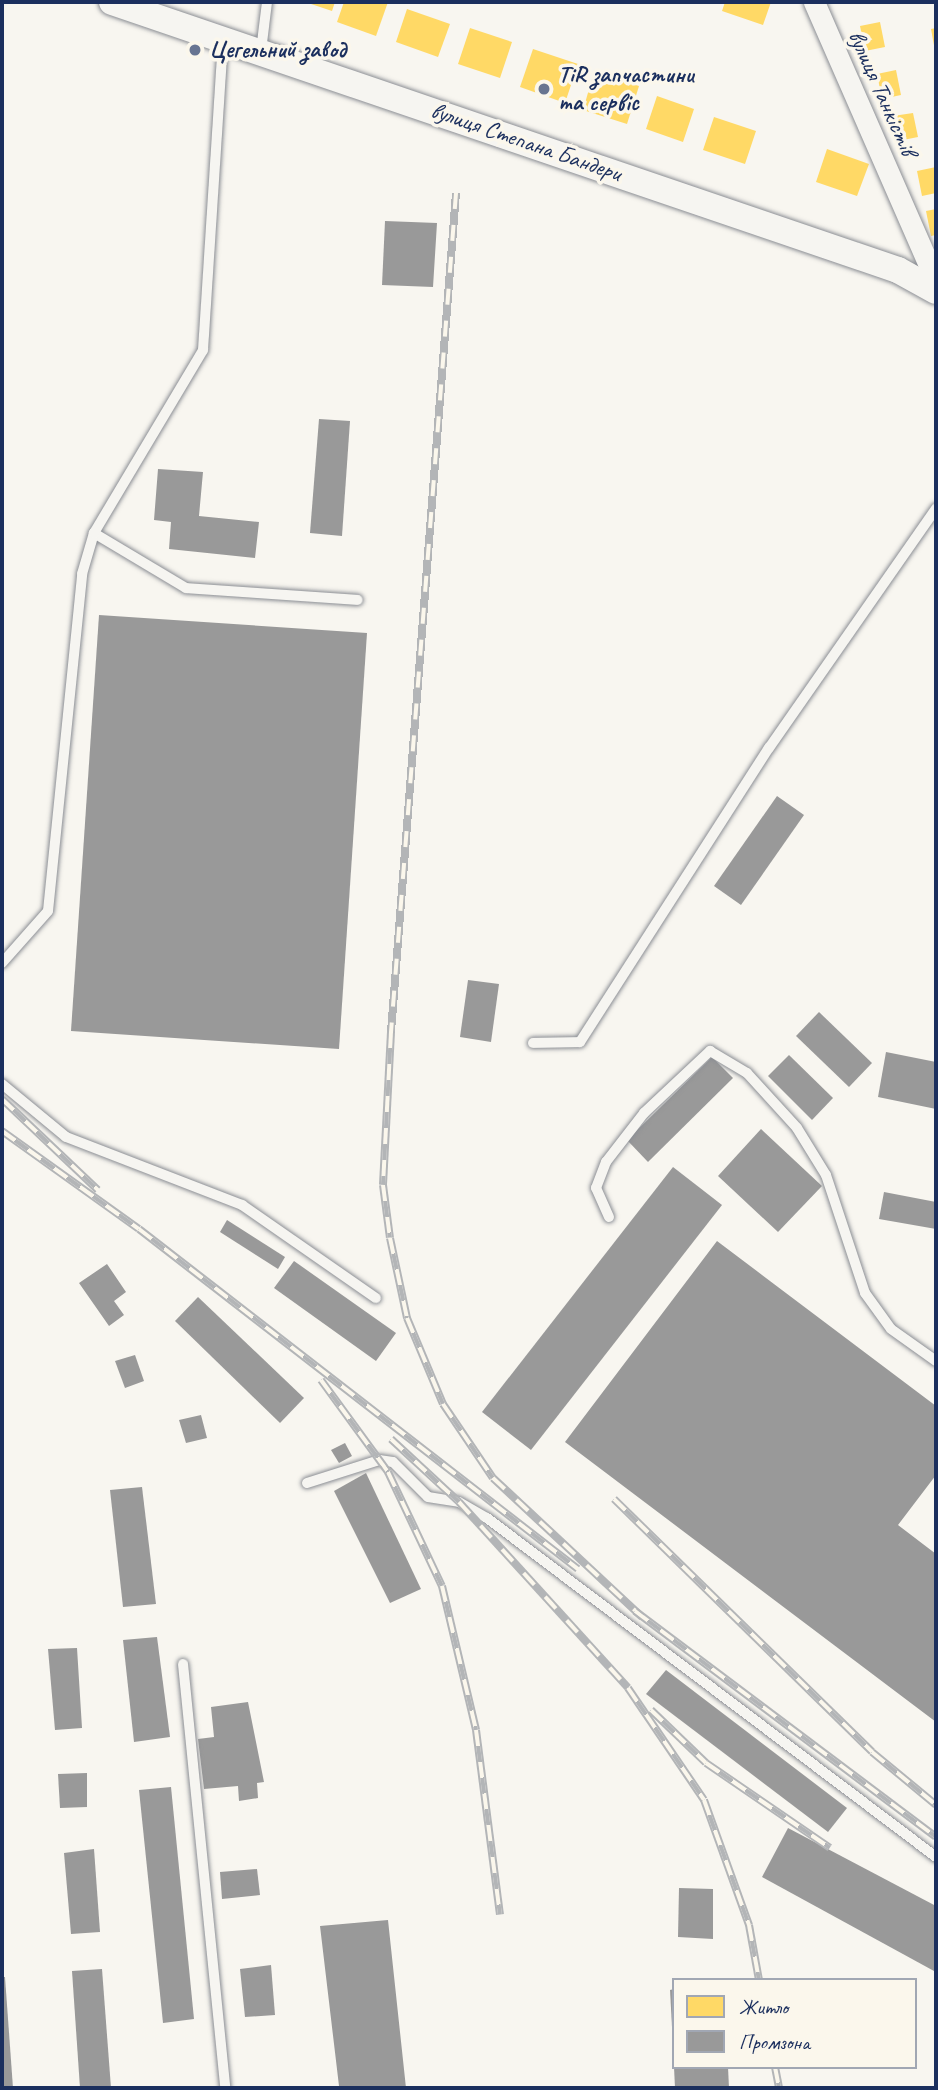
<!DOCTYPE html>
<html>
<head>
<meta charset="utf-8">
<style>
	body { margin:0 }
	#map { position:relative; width:938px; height:2090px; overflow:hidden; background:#f8f6f0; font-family:Caveat,sans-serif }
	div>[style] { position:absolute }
	.homes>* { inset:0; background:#ffd966 }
	.industry>* { inset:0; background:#999 }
	.roads { filter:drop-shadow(0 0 2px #8b8e94) drop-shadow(0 0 2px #8b8e94) }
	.service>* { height:10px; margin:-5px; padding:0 5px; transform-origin:5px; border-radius:5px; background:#f6f5f1 }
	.minor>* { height:21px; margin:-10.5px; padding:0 10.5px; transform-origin:10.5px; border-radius:10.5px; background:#f6f5f1 }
	.tertiary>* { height:26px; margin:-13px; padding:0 13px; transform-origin:13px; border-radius:13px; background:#f6f5f1 }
	.rail>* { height:8px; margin-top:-4px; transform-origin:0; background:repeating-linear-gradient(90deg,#fbf7ec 0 16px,#b3b5b7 0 32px); box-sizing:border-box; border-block:2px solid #b3b5b7 }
	.dots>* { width:19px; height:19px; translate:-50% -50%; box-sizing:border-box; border:4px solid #fbf7ec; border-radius:50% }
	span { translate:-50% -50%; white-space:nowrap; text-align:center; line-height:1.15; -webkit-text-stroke:7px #fbf7ec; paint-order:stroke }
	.poi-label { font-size:24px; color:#1b2f5e; font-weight:700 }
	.left { translate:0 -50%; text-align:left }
	.street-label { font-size:24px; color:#1b2f5e }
	.frame { position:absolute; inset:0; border:4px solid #1b2f5e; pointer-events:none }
	.legend { position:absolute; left:672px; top:1978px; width:245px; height:91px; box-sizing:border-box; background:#fbf7ec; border:2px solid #a1a7b3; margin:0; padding:9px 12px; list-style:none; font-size:21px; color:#1b2f5e }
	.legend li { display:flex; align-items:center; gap:14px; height:35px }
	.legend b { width:35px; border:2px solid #a1a7b3 }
</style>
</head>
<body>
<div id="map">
	<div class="homes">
		<i style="clip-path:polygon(305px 2px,335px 2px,332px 11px)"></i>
		<i style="clip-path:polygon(344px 2px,388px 2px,376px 36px,337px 22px)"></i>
		<i style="clip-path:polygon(725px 2px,771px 2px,763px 25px,722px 11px)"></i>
		<i style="clip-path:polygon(407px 9px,450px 24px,438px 57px,396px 42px)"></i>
		<i style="clip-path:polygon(880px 22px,885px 47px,865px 51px,860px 26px)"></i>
		<i style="clip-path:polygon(470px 28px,512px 42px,500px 78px,458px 64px)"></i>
		<i style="clip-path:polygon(936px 28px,936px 51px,935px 51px,931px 29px)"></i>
		<i style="clip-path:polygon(533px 49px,578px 64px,565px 103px,520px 87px)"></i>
		<i style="clip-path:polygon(896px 70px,901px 95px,882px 99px,877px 74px)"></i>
		<i style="clip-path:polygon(594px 72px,639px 86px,627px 124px,583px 110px)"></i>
		<i style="clip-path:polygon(657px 96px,694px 109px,683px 142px,646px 129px)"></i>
		<i style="clip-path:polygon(913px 113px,918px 137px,898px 141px,893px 116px)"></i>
		<i style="clip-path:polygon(714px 117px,756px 131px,745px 164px,703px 150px)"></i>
		<i style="clip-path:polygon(827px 149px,869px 164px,857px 196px,816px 182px)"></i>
		<i style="clip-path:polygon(936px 167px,936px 193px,922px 196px,917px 171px)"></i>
		<i style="clip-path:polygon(936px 209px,936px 235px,931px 236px,926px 211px)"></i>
	</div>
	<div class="industry">
		<i style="clip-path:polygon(385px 221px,437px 223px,433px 287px,382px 285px)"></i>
		<i style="clip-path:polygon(319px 419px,350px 421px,342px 536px,310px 533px)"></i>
		<i style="clip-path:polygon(158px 469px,203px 472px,199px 516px,259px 522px,255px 558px,169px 549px,171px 522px,154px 520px)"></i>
		<i style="clip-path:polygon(99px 615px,367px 633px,339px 1049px,71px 1031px)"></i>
		<i style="clip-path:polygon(777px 796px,804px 815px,741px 905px,714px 886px)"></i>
		<i style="clip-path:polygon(468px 980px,499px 984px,491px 1042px,460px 1037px)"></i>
		<i style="clip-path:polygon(819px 1012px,872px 1063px,849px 1087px,796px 1036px)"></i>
		<i style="clip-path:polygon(886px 1052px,936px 1062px,936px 1109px,878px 1097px)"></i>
		<i style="clip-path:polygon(789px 1055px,833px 1098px,812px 1120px,768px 1076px)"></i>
		<i style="clip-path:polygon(712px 1057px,733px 1078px,648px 1162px,627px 1140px)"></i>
		<i style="clip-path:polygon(761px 1129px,822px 1186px,778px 1232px,718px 1176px)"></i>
		<i style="clip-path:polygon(673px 1167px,722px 1205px,531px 1450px,482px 1412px)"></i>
		<i style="clip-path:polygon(884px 1192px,936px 1202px,936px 1229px,879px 1219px)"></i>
		<i style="clip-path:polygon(227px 1220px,285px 1257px,278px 1269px,220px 1232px)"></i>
		<i style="clip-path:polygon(717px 1241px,936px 1406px,936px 1475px,898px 1525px,936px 1554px,936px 1722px,565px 1442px)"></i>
		<i style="clip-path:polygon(294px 1261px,396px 1333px,376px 1361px,274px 1288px)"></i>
		<i style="clip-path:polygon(107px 1264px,126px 1292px,114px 1301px,124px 1315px,109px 1326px,79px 1283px)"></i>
		<i style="clip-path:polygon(198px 1297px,304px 1398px,280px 1423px,175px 1321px)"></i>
		<i style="clip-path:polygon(135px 1355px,144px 1381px,125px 1388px,115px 1361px)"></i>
		<i style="clip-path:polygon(201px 1415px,207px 1438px,186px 1443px,179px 1420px)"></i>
		<i style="clip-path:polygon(345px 1443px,352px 1456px,339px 1463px,331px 1450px)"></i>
		<i style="clip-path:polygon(366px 1473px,421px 1589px,390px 1603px,334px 1491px)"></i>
		<i style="clip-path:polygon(142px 1487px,156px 1604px,123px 1607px,110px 1490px)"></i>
		<i style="clip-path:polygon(157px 1637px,170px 1737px,134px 1742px,123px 1640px)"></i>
		<i style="clip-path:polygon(77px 1648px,82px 1728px,55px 1730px,48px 1649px)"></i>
		<i style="clip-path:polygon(666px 1670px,847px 1808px,828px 1832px,646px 1694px)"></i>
		<i style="clip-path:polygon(248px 1702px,264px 1782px,257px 1783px,258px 1798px,239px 1801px,238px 1786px,204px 1789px,198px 1739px,214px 1737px,211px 1707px)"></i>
		<i style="clip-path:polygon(87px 1773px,87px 1807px,60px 1808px,58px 1774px)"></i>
		<i style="clip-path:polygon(171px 1787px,194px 2019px,163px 2023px,139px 1790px)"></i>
		<i style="clip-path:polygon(788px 1828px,936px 1906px,934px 1971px,762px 1877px)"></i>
		<i style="clip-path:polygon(94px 1849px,100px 1932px,71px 1934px,64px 1853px)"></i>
		<i style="clip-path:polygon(257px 1869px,260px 1895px,222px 1899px,220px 1872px)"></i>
		<i style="clip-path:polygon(679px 1888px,713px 1889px,713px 1939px,678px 1937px)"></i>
		<i style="clip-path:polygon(388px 1920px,406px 2088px,334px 2088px,339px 2086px,320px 1926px)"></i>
		<i style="clip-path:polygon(271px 1965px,275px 2015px,245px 2017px,240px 1969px)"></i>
		<i style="clip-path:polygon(102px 1969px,111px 2088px,80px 2088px,72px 1971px)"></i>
		<i style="clip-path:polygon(2px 1977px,5px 1977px,13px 2088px,2px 2088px)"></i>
		<i style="clip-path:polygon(674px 1989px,674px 2027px,672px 2027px,670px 1990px)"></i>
		<i style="clip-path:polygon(674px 2067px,728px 2067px,729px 2088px,675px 2088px)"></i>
	</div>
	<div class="roads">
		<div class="service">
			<i style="left:261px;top:51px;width:49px;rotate:-83deg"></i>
			<i style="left:94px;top:533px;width:107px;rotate:30.9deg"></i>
			<i style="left:186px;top:588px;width:172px;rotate:4deg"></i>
			<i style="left:2px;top:963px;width:69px;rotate:-48.5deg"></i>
			<i style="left:48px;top:911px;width:339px;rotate:-84.2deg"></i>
			<i style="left:82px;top:574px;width:43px;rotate:-73.7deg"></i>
			<i style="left:94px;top:533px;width:213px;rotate:-59.2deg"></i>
			<i style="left:203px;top:350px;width:311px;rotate:-86.3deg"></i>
			<i style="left:533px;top:1043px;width:47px;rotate:-1.2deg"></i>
			<i style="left:580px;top:1042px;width:350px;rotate:-57.3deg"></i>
			<i style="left:769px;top:748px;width:292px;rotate:-55.1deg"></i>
			<i style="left:2px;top:1084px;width:83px;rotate:39.6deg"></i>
			<i style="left:66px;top:1137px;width:189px;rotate:21.1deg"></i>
			<i style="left:242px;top:1205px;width:163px;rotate:34.8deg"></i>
			<i style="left:609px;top:1217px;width:32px;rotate:-114deg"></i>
			<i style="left:596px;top:1188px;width:28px;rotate:-69deg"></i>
			<i style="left:606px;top:1162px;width:62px;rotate:-52.2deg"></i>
			<i style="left:644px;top:1113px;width:91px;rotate:-43.2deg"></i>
			<i style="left:710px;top:1051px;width:43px;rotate:30.7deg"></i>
			<i style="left:747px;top:1073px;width:74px;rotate:47.7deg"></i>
			<i style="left:797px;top:1128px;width:55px;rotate:58.3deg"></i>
			<i style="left:826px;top:1175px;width:124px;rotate:71.7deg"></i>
			<i style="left:865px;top:1293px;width:44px;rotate:54.2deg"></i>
			<i style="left:891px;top:1329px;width:55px;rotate:35.4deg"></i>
			<i style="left:307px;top:1483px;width:76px;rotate:-17.7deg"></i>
			<i style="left:379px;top:1460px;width:14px;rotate:8deg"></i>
			<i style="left:393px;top:1462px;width:49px;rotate:45deg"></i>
			<i style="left:428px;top:1497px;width:31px;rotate:9deg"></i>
			<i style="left:459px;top:1502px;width:32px;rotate:30deg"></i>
			<i style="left:487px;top:1518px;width:563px;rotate:37.05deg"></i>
			<i style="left:183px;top:1664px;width:426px;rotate:84.3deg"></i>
		</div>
		<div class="minor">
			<i style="left:814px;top:2px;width:290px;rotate:66.4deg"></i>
			<i style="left:930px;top:268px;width:16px;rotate:105deg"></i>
		</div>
		<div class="tertiary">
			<i style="left:112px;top:2px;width:830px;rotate:18.83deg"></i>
			<i style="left:898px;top:270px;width:43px;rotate:28.9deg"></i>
		</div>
	</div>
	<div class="rail">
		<i style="left:456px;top:193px;width:842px;rotate:94.43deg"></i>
		<i style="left:391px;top:1032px;width:153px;rotate:93deg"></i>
		<i style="left:383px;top:1185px;width:53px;rotate:82.5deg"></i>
		<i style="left:390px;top:1238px;width:82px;rotate:78deg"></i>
		<i style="left:407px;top:1318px;width:93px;rotate:67.3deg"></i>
		<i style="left:443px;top:1404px;width:89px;rotate:56deg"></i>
		<i style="left:493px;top:1478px;width:204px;rotate:43deg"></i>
		<i style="left:2px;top:1099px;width:132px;rotate:43.5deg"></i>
		<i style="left:2px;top:1131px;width:168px;rotate:35.6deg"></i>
		<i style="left:139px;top:1229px;width:555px;rotate:37.76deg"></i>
		<i style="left:321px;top:1380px;width:114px;rotate:53.9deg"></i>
		<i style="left:388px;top:1472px;width:126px;rotate:64.7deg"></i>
		<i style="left:442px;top:1586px;width:148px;rotate:76.7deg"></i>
		<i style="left:476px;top:1730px;width:186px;rotate:82.6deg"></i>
		<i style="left:391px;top:1439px;width:93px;rotate:42.8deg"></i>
		<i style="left:459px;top:1502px;width:251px;rotate:47.7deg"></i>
		<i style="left:628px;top:1688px;width:135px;rotate:55.8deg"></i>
		<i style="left:704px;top:1800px;width:133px;rotate:70.2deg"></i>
		<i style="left:749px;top:1925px;width:56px;rotate:79.7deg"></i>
		<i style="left:614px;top:1499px;width:361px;rotate:44.4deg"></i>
		<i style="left:872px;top:1752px;width:83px;rotate:39.6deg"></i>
		<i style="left:635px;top:1611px;width:376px;rotate:36.9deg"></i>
		<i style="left:651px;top:1710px;width:76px;rotate:43.9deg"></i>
		<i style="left:706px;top:1763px;width:150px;rotate:34.4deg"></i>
		<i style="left:775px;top:2067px;width:21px;rotate:79deg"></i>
	</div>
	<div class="dots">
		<i style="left:195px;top:50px;background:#687591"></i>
		<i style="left:544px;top:89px;background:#687591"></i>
	</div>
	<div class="poi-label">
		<span class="left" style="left:209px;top:50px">Цегельний завод</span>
		<span class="left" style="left:558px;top:89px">TiR запчастини<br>та сервіс</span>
	</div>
	<div class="street-label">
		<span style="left:882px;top:93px;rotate:66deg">вулиця Танкістів</span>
		<span style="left:526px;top:142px;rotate:19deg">вулиця Степана Бандери</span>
	</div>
	<div class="frame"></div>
	<ul class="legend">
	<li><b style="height:19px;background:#ffd966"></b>Житло</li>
	<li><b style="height:19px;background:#999"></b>Промзона</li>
	</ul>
</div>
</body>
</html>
